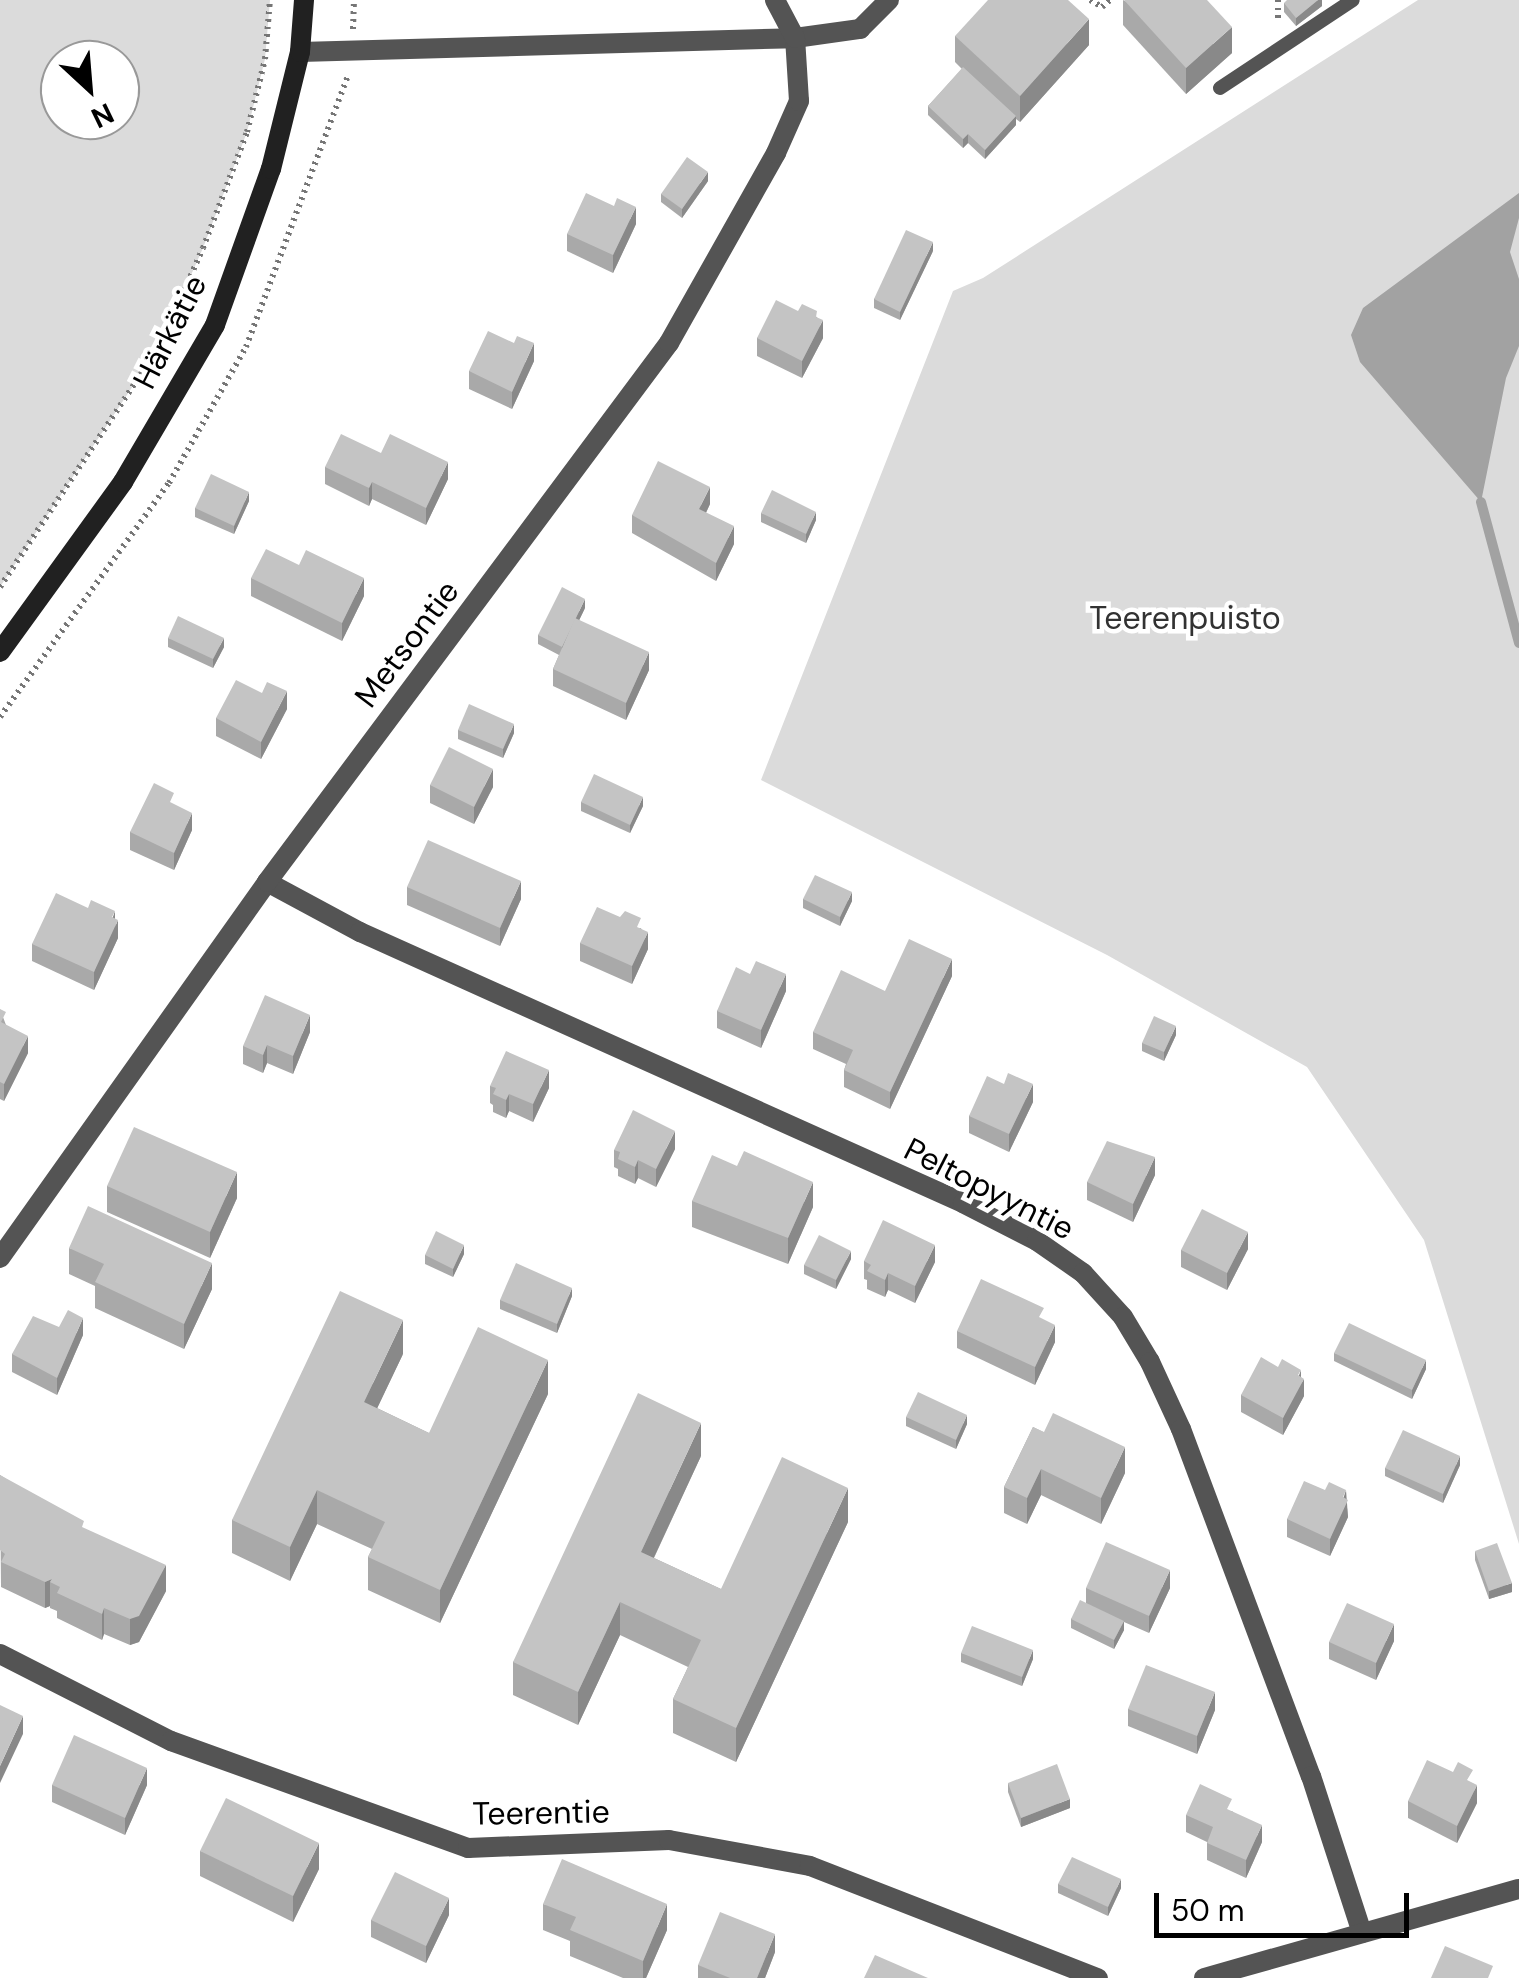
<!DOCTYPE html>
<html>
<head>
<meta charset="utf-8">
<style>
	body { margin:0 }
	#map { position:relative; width:1519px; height:1978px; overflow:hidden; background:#fff; font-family:"DM Sans",sans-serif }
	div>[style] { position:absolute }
	.green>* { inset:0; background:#dbdbdb }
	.water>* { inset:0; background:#a2a2a2 }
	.stream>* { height:10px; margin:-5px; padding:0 5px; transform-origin:5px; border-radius:5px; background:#a2a2a2 }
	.path>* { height:6px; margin-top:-3px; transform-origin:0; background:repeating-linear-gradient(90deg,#767676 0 2.5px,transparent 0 7.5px) }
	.lane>* { height:14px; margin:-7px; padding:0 7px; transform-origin:7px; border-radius:7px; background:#545454 }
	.street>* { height:20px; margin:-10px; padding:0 10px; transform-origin:10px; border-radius:10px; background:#545454 }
	.secondary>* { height:20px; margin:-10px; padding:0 10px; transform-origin:10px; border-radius:10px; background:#212121 }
	.wall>* { inset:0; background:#a9a9a9 }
	.shaded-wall>* { inset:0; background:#898989 }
	.building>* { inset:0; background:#c4c4c4 }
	span { translate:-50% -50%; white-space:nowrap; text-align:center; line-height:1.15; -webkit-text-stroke:9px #fff; paint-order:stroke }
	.street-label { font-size:32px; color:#000 }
	.park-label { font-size:32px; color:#323232 }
	.north { position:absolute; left:40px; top:40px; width:100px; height:100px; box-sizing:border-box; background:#fff; border:2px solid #999; border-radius:50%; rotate:154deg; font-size:28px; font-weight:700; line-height:40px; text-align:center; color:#000 }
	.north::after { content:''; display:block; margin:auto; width:35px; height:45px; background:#000; clip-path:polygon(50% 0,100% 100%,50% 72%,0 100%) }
	.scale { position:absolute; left:1154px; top:1893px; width:255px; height:45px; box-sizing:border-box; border:5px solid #000; border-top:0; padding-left:12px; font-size:30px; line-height:35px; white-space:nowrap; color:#000; -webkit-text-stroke:8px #fff; paint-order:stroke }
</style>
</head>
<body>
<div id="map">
	<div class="green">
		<i style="clip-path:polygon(evenodd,0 0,270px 0,265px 59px,247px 132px,203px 248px,160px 345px,0 587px,0 0,60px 60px,120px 60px,120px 120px,60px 120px,60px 60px)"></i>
		<i style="clip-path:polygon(1418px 0,1519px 0,1519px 1544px,1424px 1240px,1307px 1067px,1107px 955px,761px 780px,953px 291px,983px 278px)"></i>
	</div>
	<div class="water">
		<i style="clip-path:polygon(1519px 193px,1519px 218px,1510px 252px,1519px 279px,1519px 346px,1506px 378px,1481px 502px,1360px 362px,1351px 335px,1363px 308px)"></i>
	</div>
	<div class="stream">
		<i style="left:1481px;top:502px;width:146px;rotate:74.9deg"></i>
	</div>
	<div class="path">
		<i style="left:1090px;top:0;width:14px;rotate:30deg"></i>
		<i style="left:1102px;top:7px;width:11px;rotate:-41deg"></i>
		<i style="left:1278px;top:0;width:23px;rotate:90deg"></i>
		<i style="left:353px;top:29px;width:29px;rotate:-88deg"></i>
		<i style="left:0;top:587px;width:290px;rotate:-56.5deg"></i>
		<i style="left:160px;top:345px;width:106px;rotate:-66.1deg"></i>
		<i style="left:203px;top:248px;width:124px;rotate:-69.2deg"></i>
		<i style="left:247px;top:132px;width:75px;rotate:-76.1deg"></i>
		<i style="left:265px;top:59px;width:59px;rotate:-85.2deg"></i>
		<i style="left:0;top:717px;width:289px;rotate:-54.2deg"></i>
		<i style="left:169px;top:483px;width:156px;rotate:-60.5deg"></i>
		<i style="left:246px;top:347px;width:290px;rotate:-69.4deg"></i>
	</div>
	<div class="lane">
		<i style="left:1220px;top:88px;width:159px;rotate:-33.5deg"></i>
	</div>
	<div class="street">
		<i style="left:300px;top:52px;width:495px;rotate:-1.6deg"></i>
		<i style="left:795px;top:38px;width:66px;rotate:-7.9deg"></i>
		<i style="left:860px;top:29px;width:41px;rotate:-45deg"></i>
		<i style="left:267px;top:882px;width:106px;rotate:28.3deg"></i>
		<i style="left:360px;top:932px;width:661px;rotate:24.2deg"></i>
		<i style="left:963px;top:1203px;width:83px;rotate:27.2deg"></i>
		<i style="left:1037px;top:1241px;width:56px;rotate:34.8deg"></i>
		<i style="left:1083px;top:1273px;width:59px;rotate:47.7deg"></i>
		<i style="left:1123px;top:1317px;width:52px;rotate:59deg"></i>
		<i style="left:1150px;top:1362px;width:74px;rotate:65.2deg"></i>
		<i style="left:1181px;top:1429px;width:371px;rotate:69.5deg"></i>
		<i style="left:1311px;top:1776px;width:165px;rotate:72deg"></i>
		<i style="left:0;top:1258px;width:461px;rotate:-54.6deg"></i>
		<i style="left:267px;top:882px;width:672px;rotate:-53.28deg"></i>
		<i style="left:669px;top:343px;width:218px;rotate:-60.6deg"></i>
		<i style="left:776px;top:153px;width:57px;rotate:-66.1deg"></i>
		<i style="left:799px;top:101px;width:63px;rotate:-93.6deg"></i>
		<i style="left:795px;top:38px;width:43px;rotate:-117.8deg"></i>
		<i style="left:0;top:1654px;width:192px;rotate:27deg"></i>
		<i style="left:171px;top:1741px;width:316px;rotate:19.8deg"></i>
		<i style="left:468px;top:1848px;width:201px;rotate:-2.3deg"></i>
		<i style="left:669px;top:1840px;width:143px;rotate:10.4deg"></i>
		<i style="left:810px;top:1866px;width:309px;rotate:21.3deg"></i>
		<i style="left:1204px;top:1978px;width:327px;rotate:-15.8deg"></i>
	</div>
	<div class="secondary">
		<i style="left:0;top:652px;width:210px;rotate:-54.1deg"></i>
		<i style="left:123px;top:482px;width:182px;rotate:-59.6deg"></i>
		<i style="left:215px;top:325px;width:166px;rotate:-70.3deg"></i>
		<i style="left:271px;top:169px;width:121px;rotate:-76.1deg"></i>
		<i style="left:300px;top:52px;width:52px;rotate:-85.6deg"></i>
	</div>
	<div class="wall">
		<i style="clip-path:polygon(1123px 0,1232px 53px,1186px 94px,1123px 25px)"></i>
		<i style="clip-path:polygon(1322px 0,1322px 6px,1296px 26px,1284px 12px,1284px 3px)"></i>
		<i style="clip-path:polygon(955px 36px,1089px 45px,1020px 122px,1016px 119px,1016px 125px,985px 159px,968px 143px,963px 148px,928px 115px,928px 106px,962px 69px,955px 62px)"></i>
		<i style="clip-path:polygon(708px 181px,682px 218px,661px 202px,661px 194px)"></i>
		<i style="clip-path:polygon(614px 206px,636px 224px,613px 273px,567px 251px,567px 234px)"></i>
		<i style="clip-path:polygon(933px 251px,900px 320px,874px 308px,874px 299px)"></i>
		<i style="clip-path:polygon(798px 311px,817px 317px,823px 338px,802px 378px,757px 356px,757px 338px)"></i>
		<i style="clip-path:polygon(534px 361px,512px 409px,469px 389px,469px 371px)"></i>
		<i style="clip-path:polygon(381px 453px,448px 479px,426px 525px,372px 499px,369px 506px,325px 484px,325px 467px)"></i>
		<i style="clip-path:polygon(249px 501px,234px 534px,195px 517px,195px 508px)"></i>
		<i style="clip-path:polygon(710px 504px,706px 513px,734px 544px,716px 581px,632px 533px,632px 515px)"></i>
		<i style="clip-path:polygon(761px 513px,816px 520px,806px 543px,761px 522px)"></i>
		<i style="clip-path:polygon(251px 578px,364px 596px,342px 641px,251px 596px)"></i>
		<i style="clip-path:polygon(585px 608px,579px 620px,649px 670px,626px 720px,553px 686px,553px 669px,559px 655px,538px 644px,538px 635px)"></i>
		<i style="clip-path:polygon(168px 638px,224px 647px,213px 668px,168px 647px)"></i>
		<i style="clip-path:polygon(287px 709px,261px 759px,216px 736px,216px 718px)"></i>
		<i style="clip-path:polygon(458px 730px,514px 733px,503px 758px,458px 739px)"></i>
		<i style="clip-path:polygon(430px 785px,493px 787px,474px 824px,430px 803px)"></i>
		<i style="clip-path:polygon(581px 802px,643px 806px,630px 833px,581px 811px)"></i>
		<i style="clip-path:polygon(174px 805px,192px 830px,174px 870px,130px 850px,130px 832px)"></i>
		<i style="clip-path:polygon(407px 887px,521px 899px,500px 946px,407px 905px)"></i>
		<i style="clip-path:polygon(803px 899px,852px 901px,840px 926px,803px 908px)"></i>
		<i style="clip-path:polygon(88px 908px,115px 919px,118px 938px,94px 990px,32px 961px,32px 944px)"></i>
		<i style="clip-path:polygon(641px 928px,648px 949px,632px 984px,580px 961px,580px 943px)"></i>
		<i style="clip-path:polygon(750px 974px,786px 991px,761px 1048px,717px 1028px,717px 1011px)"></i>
		<i style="clip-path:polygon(952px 976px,890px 1109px,844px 1087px,844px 1070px,846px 1064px,813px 1049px,813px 1032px,885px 991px)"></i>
		<i style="clip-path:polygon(0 1009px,6px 1025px,28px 1053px,4px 1101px,0 1099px)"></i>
		<i style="clip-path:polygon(310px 1032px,293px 1074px,267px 1063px,263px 1073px,243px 1064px,243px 1046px)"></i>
		<i style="clip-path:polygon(1176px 1035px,1164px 1061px,1142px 1051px,1142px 1043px)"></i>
		<i style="clip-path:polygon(1004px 1084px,1033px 1102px,1009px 1152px,969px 1133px,969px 1116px)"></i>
		<i style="clip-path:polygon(490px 1086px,549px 1088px,533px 1122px,509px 1111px,506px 1118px,493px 1112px,493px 1105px,490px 1103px)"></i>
		<i style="clip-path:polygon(675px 1149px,656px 1187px,638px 1178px,635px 1184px,618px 1176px,618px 1169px,614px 1167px,614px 1150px)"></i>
		<i style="clip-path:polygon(737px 1166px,813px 1207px,788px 1264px,692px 1227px,692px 1201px)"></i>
		<i style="clip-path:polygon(1155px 1175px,1133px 1222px,1087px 1200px,1087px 1182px)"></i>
		<i style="clip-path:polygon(107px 1186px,237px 1198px,210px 1258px,107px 1212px)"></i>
		<i style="clip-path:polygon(69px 1248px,212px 1289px,184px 1349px,95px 1308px,95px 1286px,69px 1274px)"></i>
		<i style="clip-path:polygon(1248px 1249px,1227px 1290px,1181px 1267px,1181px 1250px)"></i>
		<i style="clip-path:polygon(464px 1254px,453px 1277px,425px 1264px,425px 1255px)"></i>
		<i style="clip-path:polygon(851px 1259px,836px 1289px,804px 1274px,804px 1265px)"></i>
		<i style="clip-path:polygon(864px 1261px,935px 1262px,915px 1303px,888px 1290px,885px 1297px,867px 1289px,867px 1280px,864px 1279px)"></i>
		<i style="clip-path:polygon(572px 1296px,557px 1333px,500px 1309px,500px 1300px)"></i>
		<i style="clip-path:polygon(59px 1327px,83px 1335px,57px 1395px,12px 1372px,12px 1354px)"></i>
		<i style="clip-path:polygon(957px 1331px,1055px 1342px,1035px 1385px,957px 1348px)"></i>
		<i style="clip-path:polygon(1334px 1353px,1426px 1369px,1412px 1399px,1334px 1361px)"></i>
		<i style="clip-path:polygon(403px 1354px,377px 1408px,429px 1433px,548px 1394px,440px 1623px,368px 1590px,368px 1557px,372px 1549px,317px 1524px,290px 1581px,232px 1553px,232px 1520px)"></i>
		<i style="clip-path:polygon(1278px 1367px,1301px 1377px,1304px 1396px,1283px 1435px,1241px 1412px,1241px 1395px)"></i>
		<i style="clip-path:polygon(906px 1417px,967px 1424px,956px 1449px,906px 1426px)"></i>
		<i style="clip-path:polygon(1033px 1427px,1125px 1473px,1101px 1524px,1041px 1495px,1027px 1524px,1004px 1513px,1004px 1487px)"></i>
		<i style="clip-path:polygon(701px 1456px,654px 1558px,721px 1589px,848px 1522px,736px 1762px,673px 1733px,673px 1699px,688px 1667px,620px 1635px,578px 1725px,513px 1695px,513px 1662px)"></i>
		<i style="clip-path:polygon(1460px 1465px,1443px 1503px,1385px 1476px,1385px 1468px)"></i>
		<i style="clip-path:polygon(0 1475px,84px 1529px,166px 1591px,139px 1642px,130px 1645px,104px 1634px,102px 1640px,57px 1618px,57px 1611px,50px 1608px,50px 1606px,45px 1608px,1px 1587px)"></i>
		<i style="clip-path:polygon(1346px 1499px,1348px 1517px,1330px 1556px,1287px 1537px,1287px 1519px)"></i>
		<i style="clip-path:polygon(1475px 1551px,1512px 1592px,1489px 1599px,1475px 1560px)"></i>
		<i style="clip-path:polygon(1086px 1588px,1170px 1588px,1149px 1633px,1124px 1622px,1124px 1630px,1114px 1649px,1071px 1628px,1071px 1619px,1086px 1603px)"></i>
		<i style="clip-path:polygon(1394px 1641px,1376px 1680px,1329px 1659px,1329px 1642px)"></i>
		<i style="clip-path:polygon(961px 1653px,1033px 1659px,1022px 1686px,961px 1662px)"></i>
		<i style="clip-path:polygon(1128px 1709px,1215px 1710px,1197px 1754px,1128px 1726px)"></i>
		<i style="clip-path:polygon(1008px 1783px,1070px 1808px,1021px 1827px,1008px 1792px)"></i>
		<i style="clip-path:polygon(1473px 1783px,1477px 1803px,1457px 1843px,1408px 1818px,1408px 1801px)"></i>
		<i style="clip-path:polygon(52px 1785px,147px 1785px,125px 1835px,52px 1802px)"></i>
		<i style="clip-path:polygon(1232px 1811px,1262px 1842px,1246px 1878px,1207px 1860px,1207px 1842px,1186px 1832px,1186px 1815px)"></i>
		<i style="clip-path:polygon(200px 1851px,319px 1869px,293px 1922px,200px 1876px)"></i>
		<i style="clip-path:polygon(1058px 1884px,1121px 1888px,1108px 1916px,1058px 1893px)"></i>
		<i style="clip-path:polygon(543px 1904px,667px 1930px,646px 1978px,623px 1978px,570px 1956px,570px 1941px,543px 1930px)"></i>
		<i style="clip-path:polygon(449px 1915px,426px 1963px,371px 1937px,371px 1920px)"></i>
		<i style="clip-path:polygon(775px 1952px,765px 1978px,698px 1978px,698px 1965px)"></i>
	</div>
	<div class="shaded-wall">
		<i style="clip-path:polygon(1318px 0,1322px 0,1322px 6px,1296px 26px,1296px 18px)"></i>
		<i style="clip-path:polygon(1089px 19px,1089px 45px,1020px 122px,1020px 96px)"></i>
		<i style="clip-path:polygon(1232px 27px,1232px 53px,1186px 94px,1186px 68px)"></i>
		<i style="clip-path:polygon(1016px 116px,1016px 125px,985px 159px,985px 150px)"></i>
		<i style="clip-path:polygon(968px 134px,968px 143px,963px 148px,963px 139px)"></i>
		<i style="clip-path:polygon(708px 172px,708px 181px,682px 218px,682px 209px)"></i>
		<i style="clip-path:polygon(636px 207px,636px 224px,613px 273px,613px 255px)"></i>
		<i style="clip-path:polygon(933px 242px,933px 251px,900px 320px,900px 312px)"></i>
		<i style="clip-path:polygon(823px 320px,823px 338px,802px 378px,802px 361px)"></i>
		<i style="clip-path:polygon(534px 343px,534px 361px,512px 409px,512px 392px)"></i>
		<i style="clip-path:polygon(448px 462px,448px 479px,426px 525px,426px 508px)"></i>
		<i style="clip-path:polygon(372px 482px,372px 499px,369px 506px,369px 488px)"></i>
		<i style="clip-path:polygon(710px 487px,710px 504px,699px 527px,699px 509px)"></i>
		<i style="clip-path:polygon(249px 492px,249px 501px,234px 534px,234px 526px)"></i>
		<i style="clip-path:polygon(816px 512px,816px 520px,806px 543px,806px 534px)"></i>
		<i style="clip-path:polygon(734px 526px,734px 544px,716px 581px,716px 563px)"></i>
		<i style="clip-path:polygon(364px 578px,364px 596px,342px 641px,342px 623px)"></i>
		<i style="clip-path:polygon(585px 599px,585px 608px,562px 656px,562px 647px)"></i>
		<i style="clip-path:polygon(224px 638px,224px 647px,213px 668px,213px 659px)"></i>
		<i style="clip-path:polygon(649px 652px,649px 670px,626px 720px,626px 703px)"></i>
		<i style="clip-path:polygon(287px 691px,287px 709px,261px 759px,261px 742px)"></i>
		<i style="clip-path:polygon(514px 724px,514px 733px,503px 758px,503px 749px)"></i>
		<i style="clip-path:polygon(493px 769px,493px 787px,474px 824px,474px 807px)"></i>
		<i style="clip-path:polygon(643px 797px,643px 806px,630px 833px,630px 825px)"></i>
		<i style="clip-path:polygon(192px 813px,192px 830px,174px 870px,174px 853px)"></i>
		<i style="clip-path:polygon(521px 881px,521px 899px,500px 946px,500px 928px)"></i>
		<i style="clip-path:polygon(852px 892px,852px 901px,840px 926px,840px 917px)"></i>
		<i style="clip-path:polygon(115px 911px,115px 927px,118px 920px,118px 938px,94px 990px,94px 972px)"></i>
		<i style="clip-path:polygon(648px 932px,648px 949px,632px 984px,632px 966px)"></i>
		<i style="clip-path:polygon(952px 959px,952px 976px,890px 1109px,890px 1092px)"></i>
		<i style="clip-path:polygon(786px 974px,786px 991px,761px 1048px,761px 1030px)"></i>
		<i style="clip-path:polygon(310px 1015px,310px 1032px,293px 1074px,293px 1056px)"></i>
		<i style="clip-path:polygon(1176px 1026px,1176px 1035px,1164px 1061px,1164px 1052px)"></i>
		<i style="clip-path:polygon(28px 1036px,28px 1053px,4px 1101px,4px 1084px)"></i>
		<i style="clip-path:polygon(267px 1045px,267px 1063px,263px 1073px,263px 1055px)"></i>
		<i style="clip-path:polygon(549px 1070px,549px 1088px,533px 1122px,533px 1104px)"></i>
		<i style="clip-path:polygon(1033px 1084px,1033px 1102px,1009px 1152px,1009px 1134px)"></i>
		<i style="clip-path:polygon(509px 1094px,509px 1111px,506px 1118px,506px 1100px)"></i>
		<i style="clip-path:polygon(675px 1131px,675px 1149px,656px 1187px,656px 1169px)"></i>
		<i style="clip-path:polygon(1155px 1157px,1155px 1175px,1133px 1222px,1133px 1204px)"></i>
		<i style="clip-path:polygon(638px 1160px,638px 1178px,635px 1184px,635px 1167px)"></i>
		<i style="clip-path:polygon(237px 1172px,237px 1198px,210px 1258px,210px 1232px)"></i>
		<i style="clip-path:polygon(813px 1182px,813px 1207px,788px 1264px,788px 1238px)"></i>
		<i style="clip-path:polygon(1248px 1232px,1248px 1249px,1227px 1290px,1227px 1273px)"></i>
		<i style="clip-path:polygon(464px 1245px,464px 1254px,453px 1277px,453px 1269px)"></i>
		<i style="clip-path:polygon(935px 1245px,935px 1262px,915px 1303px,915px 1286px)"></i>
		<i style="clip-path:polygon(851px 1251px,851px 1259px,836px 1289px,836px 1280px)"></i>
		<i style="clip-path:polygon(212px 1263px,212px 1289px,184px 1349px,184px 1324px)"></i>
		<i style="clip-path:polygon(888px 1273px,888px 1290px,885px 1297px,885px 1280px)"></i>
		<i style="clip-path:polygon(572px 1288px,572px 1296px,557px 1333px,557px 1324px)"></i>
		<i style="clip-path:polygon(83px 1318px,83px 1335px,57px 1395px,57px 1378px)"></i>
		<i style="clip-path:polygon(403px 1320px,403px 1354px,364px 1436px,364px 1402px)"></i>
		<i style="clip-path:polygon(1055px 1325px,1055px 1342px,1035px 1385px,1035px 1367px)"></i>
		<i style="clip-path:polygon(548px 1360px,548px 1394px,440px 1623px,440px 1590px)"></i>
		<i style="clip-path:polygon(1426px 1360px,1426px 1369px,1412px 1399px,1412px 1390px)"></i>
		<i style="clip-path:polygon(1301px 1370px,1301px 1384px,1304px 1379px,1304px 1396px,1283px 1435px,1283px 1418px)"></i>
		<i style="clip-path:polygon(967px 1415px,967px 1424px,956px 1449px,956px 1440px)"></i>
		<i style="clip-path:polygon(701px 1423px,701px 1456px,641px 1585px,641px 1552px)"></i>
		<i style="clip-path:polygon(1125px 1447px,1125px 1473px,1101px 1524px,1101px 1498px)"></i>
		<i style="clip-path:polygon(1460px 1456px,1460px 1465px,1443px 1503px,1443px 1494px)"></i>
		<i style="clip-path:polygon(1041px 1469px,1041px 1495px,1027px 1524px,1027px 1498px)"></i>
		<i style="clip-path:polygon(848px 1488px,848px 1522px,736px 1762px,736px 1728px)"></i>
		<i style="clip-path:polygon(317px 1490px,317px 1524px,290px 1581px,290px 1547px)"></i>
		<i style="clip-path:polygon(1346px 1490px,1348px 1517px,1330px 1556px,1330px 1539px)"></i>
		<i style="clip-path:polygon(166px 1565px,166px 1591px,139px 1642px,130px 1645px,130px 1619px)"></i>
		<i style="clip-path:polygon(1170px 1570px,1170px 1588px,1149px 1633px,1149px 1616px)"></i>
		<i style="clip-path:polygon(52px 1579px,50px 1582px,50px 1606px,45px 1608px,45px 1582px)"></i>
		<i style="clip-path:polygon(1512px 1583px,1512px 1592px,1489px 1599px,1489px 1591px)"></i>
		<i style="clip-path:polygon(620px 1602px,620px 1635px,578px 1725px,578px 1692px)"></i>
		<i style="clip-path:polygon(104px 1608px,104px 1634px,102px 1640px,102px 1614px)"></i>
		<i style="clip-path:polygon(1124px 1621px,1124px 1630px,1114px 1649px,1114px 1640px)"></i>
		<i style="clip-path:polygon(1394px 1624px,1394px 1641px,1376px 1680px,1376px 1663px)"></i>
		<i style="clip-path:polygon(1033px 1650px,1033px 1659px,1022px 1686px,1022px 1677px)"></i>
		<i style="clip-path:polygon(1215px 1692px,1215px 1710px,1197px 1754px,1197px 1736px)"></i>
		<i style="clip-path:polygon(23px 1716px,23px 1734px,0 1783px,0 1766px)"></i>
		<i style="clip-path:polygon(147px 1768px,147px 1785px,125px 1835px,125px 1818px)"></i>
		<i style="clip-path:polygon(1477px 1785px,1477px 1803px,1457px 1843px,1457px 1826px)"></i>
		<i style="clip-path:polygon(1070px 1799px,1070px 1808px,1021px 1827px,1021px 1818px)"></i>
		<i style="clip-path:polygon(1262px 1825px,1262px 1842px,1246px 1878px,1246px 1860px)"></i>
		<i style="clip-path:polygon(319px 1843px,319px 1869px,293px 1922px,293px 1896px)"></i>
		<i style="clip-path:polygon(1121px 1879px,1121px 1888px,1108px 1916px,1108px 1907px)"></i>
		<i style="clip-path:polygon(449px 1898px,449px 1915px,426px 1963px,426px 1946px)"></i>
		<i style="clip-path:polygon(667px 1904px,667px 1930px,646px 1978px,643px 1978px,643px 1961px)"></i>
		<i style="clip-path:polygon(775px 1934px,775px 1952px,765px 1978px,757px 1978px)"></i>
	</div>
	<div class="building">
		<i style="clip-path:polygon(988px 0,1068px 0,1089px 19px,1020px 96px,955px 36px)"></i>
		<i style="clip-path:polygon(1124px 0,1207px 0,1232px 27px,1186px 68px)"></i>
		<i style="clip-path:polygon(1287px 0,1318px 0,1296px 18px,1284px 3px)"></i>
		<i style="clip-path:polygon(963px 67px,1016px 116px,985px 150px,968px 134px,963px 139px,928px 106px)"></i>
		<i style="clip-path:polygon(687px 157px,708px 172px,682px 209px,661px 194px)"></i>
		<i style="clip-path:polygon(586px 193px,614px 206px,617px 198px,636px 207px,613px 255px,567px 234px)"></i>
		<i style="clip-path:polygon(906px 230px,933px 242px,900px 312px,874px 299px)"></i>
		<i style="clip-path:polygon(776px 300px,798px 311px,802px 304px,817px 311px,816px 317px,823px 320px,802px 361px,757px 338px)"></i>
		<i style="clip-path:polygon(488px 331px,514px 343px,517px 336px,534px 343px,512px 392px,469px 371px)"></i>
		<i style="clip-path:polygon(341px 434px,381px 453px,390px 434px,448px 462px,426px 508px,372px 482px,369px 488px,325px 467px)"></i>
		<i style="clip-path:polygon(658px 461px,710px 487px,699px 509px,734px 526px,716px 563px,632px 515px)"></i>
		<i style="clip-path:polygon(211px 474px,249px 492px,234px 526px,195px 508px)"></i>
		<i style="clip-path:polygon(772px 490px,816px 512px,806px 534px,761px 513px)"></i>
		<i style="clip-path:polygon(266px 549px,299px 565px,306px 550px,364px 578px,342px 623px,251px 578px)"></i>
		<i style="clip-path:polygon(562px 587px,585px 599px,562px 647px,538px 635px)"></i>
		<i style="clip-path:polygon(178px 616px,224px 638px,213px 659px,168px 638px)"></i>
		<i style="clip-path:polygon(575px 618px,649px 652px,626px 703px,553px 669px)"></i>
		<i style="clip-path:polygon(236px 680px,262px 693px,267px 682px,287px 691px,261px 742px,216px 718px)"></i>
		<i style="clip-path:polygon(469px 704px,514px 724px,503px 749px,458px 730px)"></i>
		<i style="clip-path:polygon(449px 747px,493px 769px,474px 807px,430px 785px)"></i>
		<i style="clip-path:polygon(594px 774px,643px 797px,630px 825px,581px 802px)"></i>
		<i style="clip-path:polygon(154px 783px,174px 793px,170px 802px,192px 813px,174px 853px,130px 832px)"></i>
		<i style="clip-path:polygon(428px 840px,521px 881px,500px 928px,407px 887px)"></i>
		<i style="clip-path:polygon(815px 875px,852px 892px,840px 917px,803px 899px)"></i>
		<i style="clip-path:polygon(56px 893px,88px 908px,91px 900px,115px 911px,112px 917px,118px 920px,94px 972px,32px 944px)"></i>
		<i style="clip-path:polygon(597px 907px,620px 917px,625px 911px,641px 918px,637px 927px,648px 932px,632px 966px,580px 943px)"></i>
		<i style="clip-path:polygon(909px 939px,952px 959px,890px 1092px,844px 1070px,853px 1050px,813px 1032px,841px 970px,885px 991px)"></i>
		<i style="clip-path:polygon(756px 961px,786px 974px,761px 1030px,717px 1011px,736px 967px,750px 974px)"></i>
		<i style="clip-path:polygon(265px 995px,310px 1015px,293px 1056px,267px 1045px,263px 1055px,243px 1046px)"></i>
		<i style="clip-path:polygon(0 1009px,6px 1012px,1px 1022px,28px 1036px,4px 1084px,0 1082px)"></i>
		<i style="clip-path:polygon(1154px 1016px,1176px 1026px,1164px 1052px,1142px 1043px)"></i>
		<i style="clip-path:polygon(506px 1051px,549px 1070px,533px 1104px,509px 1094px,506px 1100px,493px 1094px,496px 1088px,490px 1086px)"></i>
		<i style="clip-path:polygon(1008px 1073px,1033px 1084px,1009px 1134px,969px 1116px,987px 1076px,1004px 1084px)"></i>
		<i style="clip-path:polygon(633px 1110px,675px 1131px,656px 1169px,638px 1160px,635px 1167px,618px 1159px,620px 1152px,614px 1150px)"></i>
		<i style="clip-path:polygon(134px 1127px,237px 1172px,210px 1232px,107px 1186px)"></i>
		<i style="clip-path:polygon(1107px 1141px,1155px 1157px,1133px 1204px,1087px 1182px)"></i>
		<i style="clip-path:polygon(744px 1151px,813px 1182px,788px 1238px,692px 1201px,712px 1155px,737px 1166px)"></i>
		<i style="clip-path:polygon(88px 1206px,212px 1263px,184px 1324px,95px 1282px,104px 1264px,69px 1248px)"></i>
		<i style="clip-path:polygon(1202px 1209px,1248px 1232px,1227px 1273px,1181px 1250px)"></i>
		<i style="clip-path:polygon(883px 1220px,935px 1245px,915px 1286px,888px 1273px,885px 1280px,867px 1271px,871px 1265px,864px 1261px)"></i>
		<i style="clip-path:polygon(436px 1231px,464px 1245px,453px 1269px,425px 1255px)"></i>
		<i style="clip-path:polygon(819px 1235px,851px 1251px,836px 1280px,804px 1265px)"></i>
		<i style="clip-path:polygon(516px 1263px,572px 1288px,557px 1324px,500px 1300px)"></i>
		<i style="clip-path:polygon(981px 1279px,1044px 1308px,1039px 1317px,1055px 1325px,1035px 1367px,957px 1331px)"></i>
		<i style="clip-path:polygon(340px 1291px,403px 1320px,364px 1402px,429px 1433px,478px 1327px,548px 1360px,440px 1590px,368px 1557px,385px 1522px,317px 1490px,290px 1547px,232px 1520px)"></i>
		<i style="clip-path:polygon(68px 1310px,83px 1318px,57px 1378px,12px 1354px,33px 1316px,59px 1327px)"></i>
		<i style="clip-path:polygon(1349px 1323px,1426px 1360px,1412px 1390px,1334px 1353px)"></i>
		<i style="clip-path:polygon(1261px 1357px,1278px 1367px,1282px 1359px,1301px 1370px,1298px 1375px,1304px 1379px,1283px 1418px,1241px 1395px)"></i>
		<i style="clip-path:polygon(918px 1392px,967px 1415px,956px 1440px,906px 1417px)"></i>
		<i style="clip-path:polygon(638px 1393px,701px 1423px,641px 1552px,721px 1589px,782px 1457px,848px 1488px,736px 1728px,673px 1699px,701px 1640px,620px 1602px,578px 1692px,513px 1662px)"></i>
		<i style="clip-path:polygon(1053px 1413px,1125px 1447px,1101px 1498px,1041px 1469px,1027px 1498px,1004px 1487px,1033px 1427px,1044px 1432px)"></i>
		<i style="clip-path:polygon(1403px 1430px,1460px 1456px,1443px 1494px,1385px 1468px)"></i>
		<i style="clip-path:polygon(0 1475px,84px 1521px,82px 1527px,166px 1565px,139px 1616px,130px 1619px,104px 1608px,102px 1614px,57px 1593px,60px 1587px,50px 1582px,52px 1579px,45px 1582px,1px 1562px,5px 1554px,0 1550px)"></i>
		<i style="clip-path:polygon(1304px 1481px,1325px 1490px,1329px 1482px,1346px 1490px,1343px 1497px,1348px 1500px,1330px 1539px,1287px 1519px)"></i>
		<i style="clip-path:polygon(1106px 1542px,1170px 1570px,1149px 1616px,1086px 1588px)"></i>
		<i style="clip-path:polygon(1497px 1543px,1512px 1583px,1489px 1591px,1475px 1551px)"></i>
		<i style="clip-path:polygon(1080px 1600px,1124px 1621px,1114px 1640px,1071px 1619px)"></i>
		<i style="clip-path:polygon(1347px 1603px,1394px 1624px,1376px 1663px,1329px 1642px)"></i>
		<i style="clip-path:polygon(972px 1626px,1033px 1650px,1022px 1677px,961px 1653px)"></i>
		<i style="clip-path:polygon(1146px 1665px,1215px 1692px,1197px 1736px,1128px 1709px)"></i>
		<i style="clip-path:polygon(0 1705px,23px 1716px,0 1766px)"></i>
		<i style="clip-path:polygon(74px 1735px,147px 1768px,125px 1818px,52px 1785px)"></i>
		<i style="clip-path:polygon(1427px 1760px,1453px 1772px,1458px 1762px,1473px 1770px,1467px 1780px,1477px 1785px,1457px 1826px,1408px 1801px)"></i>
		<i style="clip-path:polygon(1057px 1764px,1070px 1799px,1021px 1818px,1008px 1783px)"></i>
		<i style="clip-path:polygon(1200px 1784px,1232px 1799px,1227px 1809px,1262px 1825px,1246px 1860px,1207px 1843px,1213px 1827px,1186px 1815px)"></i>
		<i style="clip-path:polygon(226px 1798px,319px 1843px,293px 1896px,200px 1851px)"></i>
		<i style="clip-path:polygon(1072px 1857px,1121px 1879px,1108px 1907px,1058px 1884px)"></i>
		<i style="clip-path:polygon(562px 1859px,667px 1904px,643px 1961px,570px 1930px,576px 1917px,543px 1904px)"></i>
		<i style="clip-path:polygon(395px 1872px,449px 1898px,426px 1946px,371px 1920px)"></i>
		<i style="clip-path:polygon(720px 1912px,775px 1934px,757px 1978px,730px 1978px,698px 1965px)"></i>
		<i style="clip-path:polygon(1445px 1946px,1493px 1966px,1488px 1978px,1431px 1978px)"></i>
		<i style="clip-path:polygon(875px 1955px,928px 1978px,864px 1978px)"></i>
	</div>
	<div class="street-label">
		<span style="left:170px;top:332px;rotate:-63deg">Härkätie</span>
		<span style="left:407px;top:644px;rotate:-53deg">Metsontie</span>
		<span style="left:989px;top:1189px;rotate:27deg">Peltopyyntie</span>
		<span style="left:541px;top:1813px;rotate:-1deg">Teerentie</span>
	</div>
	<div class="park-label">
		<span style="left:1185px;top:618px">Teerenpuisto</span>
	</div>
	<div class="north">N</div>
	<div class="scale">50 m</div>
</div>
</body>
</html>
